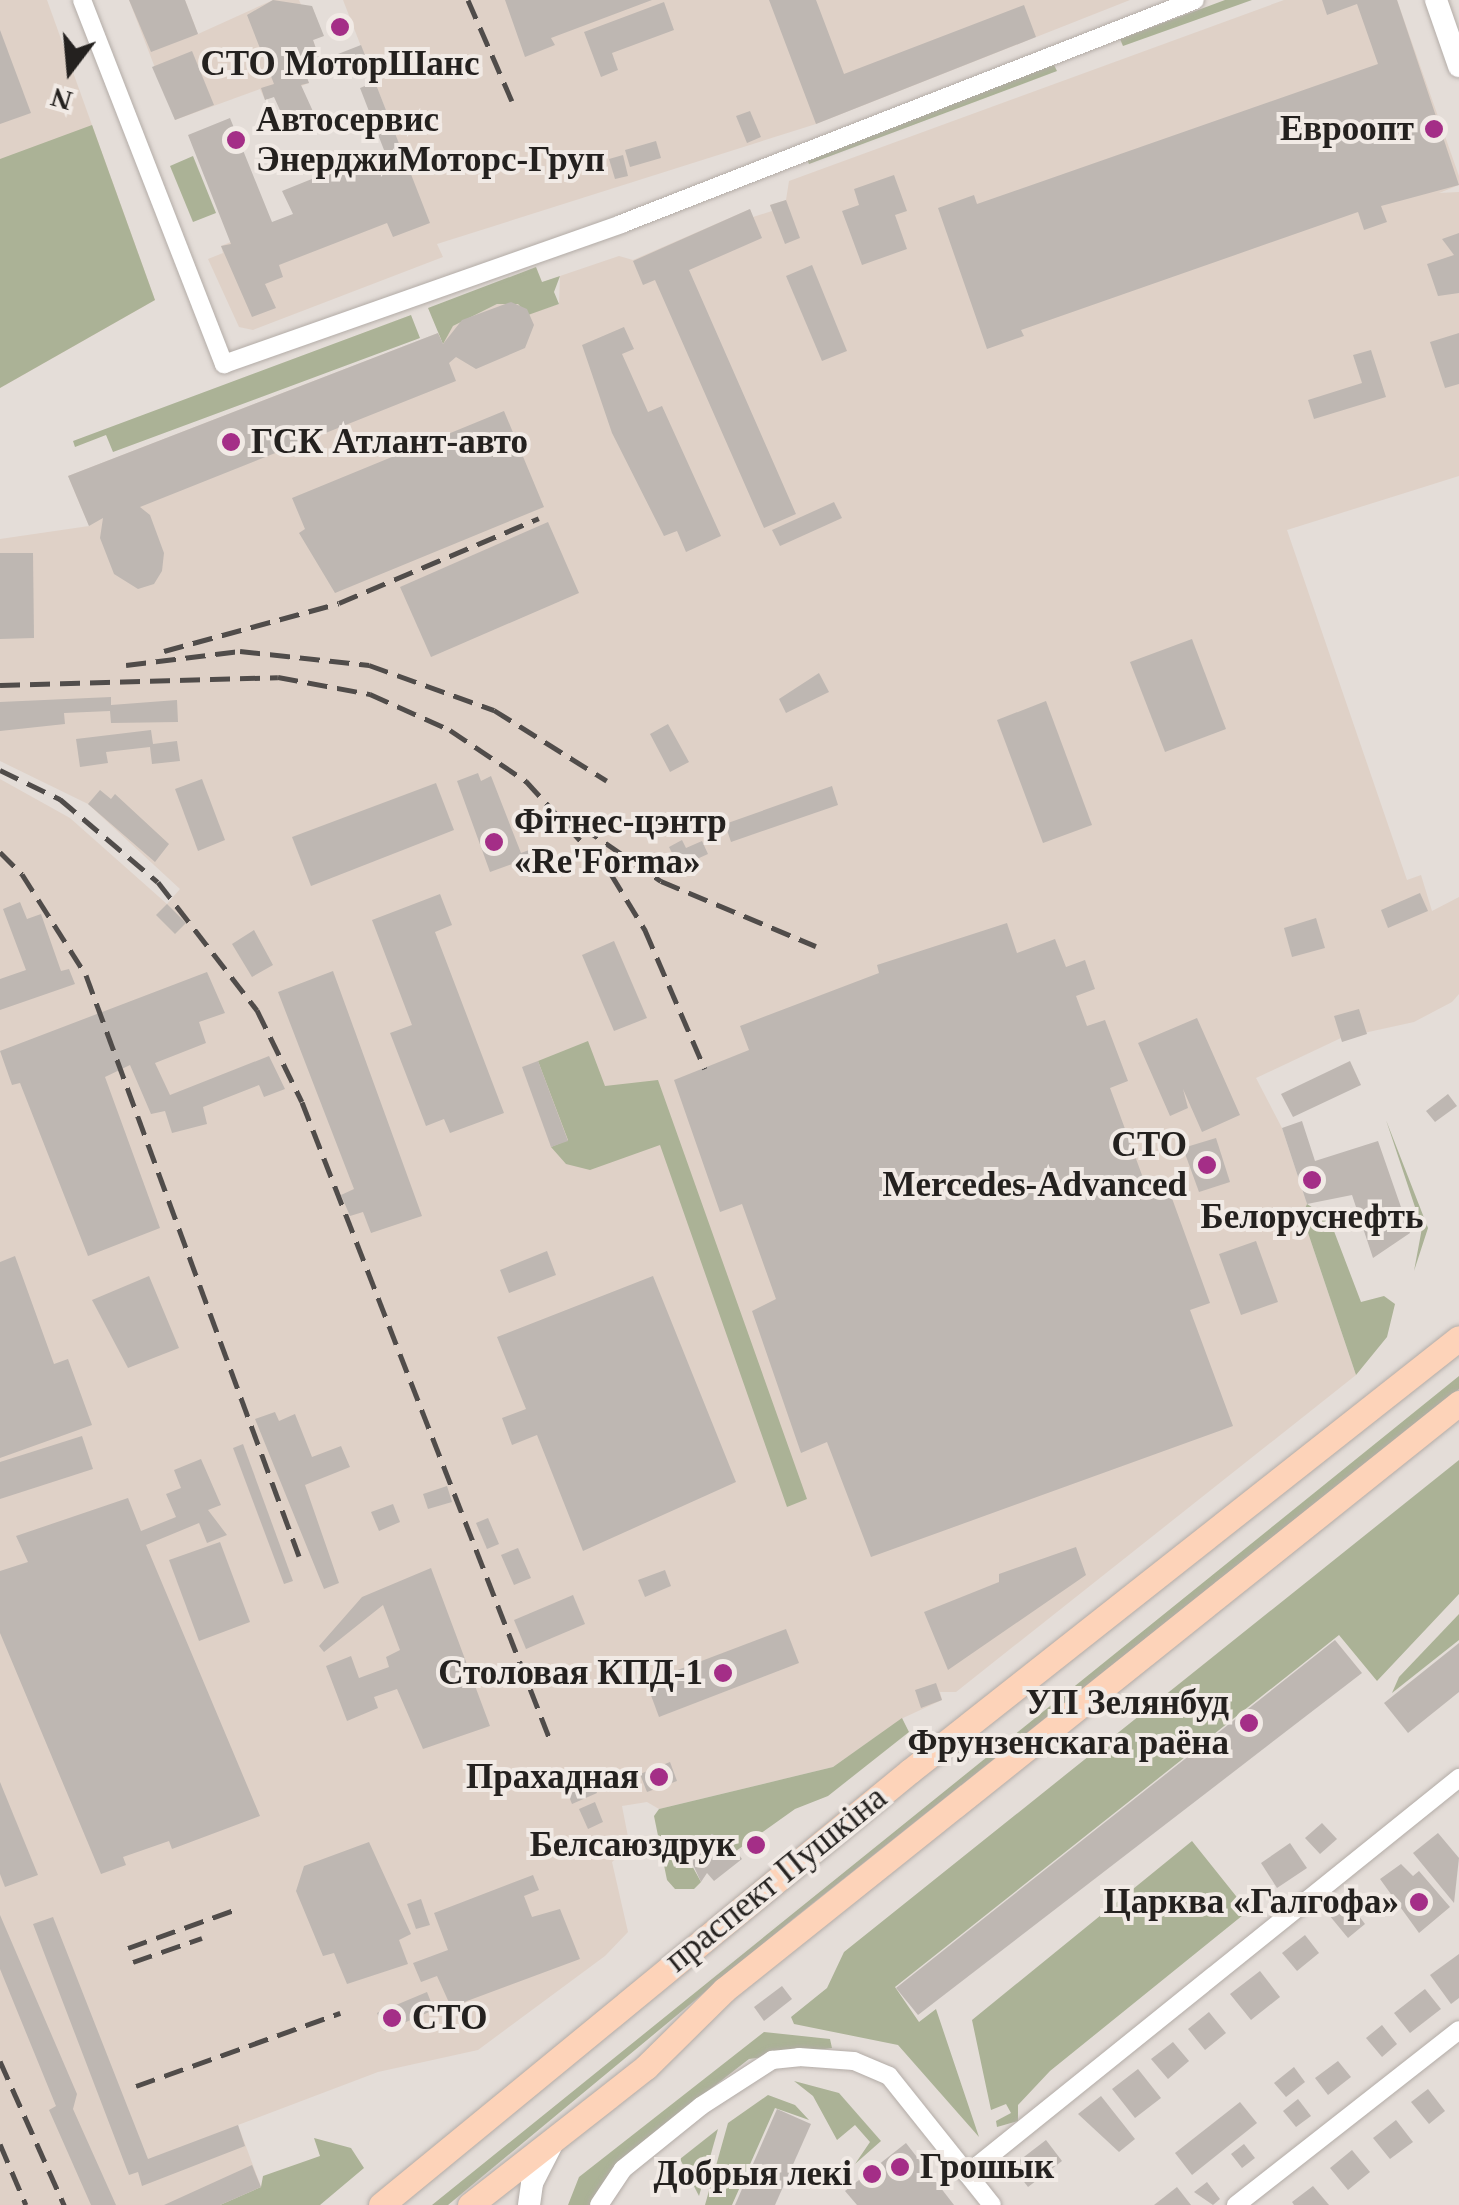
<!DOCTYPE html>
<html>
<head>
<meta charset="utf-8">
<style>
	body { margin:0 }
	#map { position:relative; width:1459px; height:2205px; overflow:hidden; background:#e4ddd8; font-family:"Times New Roman",serif }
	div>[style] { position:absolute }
	.built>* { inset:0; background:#dfd1c7 }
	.green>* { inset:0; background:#abb296 }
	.building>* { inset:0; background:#beb7b2 }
	.roads { filter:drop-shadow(0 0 2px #b3aca7) drop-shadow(0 0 2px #b3aca7) }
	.street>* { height:18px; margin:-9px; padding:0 9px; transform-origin:9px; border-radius:9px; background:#fff }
	.secondary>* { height:22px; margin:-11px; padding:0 11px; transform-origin:11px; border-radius:11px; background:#fff }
	.primary>* { height:25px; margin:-12.5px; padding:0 12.5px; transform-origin:12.5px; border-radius:12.5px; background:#fdd3b9 }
	.rail>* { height:5px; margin-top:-2.5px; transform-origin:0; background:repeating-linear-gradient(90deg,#504c4a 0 20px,transparent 0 30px) }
	.dots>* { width:28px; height:28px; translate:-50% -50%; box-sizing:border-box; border:5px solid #f1eae5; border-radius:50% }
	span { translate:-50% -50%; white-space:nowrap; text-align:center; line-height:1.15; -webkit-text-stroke:8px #f1eae5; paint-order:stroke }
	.poi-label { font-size:35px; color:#24211f; font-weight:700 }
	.left { translate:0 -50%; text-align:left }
	.right { translate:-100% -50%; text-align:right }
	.street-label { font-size:35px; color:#24211f }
	.north { position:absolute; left:20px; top:20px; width:100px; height:100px; -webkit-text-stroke:8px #f1eae5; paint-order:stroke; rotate:196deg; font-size:28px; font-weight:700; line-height:40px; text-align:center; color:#24211f }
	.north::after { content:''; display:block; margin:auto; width:35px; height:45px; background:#24211f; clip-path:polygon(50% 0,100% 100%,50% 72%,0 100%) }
</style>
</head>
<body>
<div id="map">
	<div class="built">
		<i style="clip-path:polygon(0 0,47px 0,155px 300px,0 388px)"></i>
		<i style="clip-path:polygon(129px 0,185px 0,198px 34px,273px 0,299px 0,303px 9px,312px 6px,323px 36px,313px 40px,320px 60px,303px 67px,309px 83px,265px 100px,260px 89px,175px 120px)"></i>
		<i style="clip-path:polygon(343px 0,1130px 0,816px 124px,437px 244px,443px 257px,253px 330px,239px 327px,208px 259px,223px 253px,221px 246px,409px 170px)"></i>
		<i style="clip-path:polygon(1284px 0,1397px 0,1459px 176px,1459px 185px,1439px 193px,1459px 192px,1459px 476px,1287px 530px,1407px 880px,1421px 875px,1432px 911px,1459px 897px,1459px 994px,1452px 1002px,1414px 1022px,1341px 1038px,1256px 1078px,1282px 1128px,1307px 1204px,1302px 1215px,1356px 1375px,956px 1692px,940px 1692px,942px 1700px,903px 1718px,833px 1767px,659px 1809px,647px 1802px,622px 1806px,630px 1847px,612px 1862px,628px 1932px,605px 1956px,478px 2050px,378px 2072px,238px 2125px,261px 2187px,220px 2205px,0 2205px,0 779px,70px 818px,167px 904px,180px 889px,88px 804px,0 761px,0 539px,89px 526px,68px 476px,438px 333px,442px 343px,453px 326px,497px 304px,518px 304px,528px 314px,559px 304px,560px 276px,619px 256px,633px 260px,750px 209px,753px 217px,772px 211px,770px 205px,786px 200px,789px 181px)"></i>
	</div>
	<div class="green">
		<i style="clip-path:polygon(1225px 0,1252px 0,1123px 46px,1120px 39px)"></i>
		<i style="clip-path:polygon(1053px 63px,1057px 71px,809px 164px,807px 159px)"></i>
		<i style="clip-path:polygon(92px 125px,155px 300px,0 388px,0 159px)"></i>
		<i style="clip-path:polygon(193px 156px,216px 213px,193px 222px,170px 166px)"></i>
		<i style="clip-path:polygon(536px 267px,542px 282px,560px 276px,554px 292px,559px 304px,528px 315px,518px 304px,497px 304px,453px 326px,443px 344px,428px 308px)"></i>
		<i style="clip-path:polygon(411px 315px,420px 338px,113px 452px,106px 435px,75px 447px,73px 441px)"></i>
		<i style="clip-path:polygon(588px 1041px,605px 1086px,658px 1080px,807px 1499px,787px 1507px,660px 1145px,590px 1170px,566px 1164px,551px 1147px,568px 1140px,538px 1061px)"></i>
		<i style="clip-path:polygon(1386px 1120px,1428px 1228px,1414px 1271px,1422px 1228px)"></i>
		<i style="clip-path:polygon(1307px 1204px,1329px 1218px,1361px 1302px,1384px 1296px,1395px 1304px,1387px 1337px,1356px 1375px,1302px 1215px)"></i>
		<i style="clip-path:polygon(1459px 1376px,1459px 1389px,793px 1919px,448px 2205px,432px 2205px)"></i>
		<i style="clip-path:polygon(1459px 1460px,1459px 1594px,1377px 1681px,1339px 1635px,895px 1987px,919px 2022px,936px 2009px,979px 2137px,898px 2045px,794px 2024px,791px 2017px,827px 1988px,844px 1952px)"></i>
		<i style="clip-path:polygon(1459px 1614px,1459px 1640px,1392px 1693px,1399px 1677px)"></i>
		<i style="clip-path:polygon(902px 1718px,909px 1732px,828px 1796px,795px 1809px,736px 1851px,712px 1834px,694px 1846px,690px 1862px,701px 1882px,694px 1889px,675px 1889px,667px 1880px,654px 1816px,659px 1809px,833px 1767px)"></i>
		<i style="clip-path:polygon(1192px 1841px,1248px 1911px,1050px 2071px,1018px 2105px,1018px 2121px,997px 2127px,996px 2121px,1011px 2113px,1006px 2104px,991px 2110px,972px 2020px)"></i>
		<i style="clip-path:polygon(764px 2032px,830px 2039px,832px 2048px,749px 2059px,641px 2143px,593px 2205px,568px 2205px,579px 2177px)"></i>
		<i style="clip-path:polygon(794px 2081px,839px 2093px,881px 2141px,855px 2164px,870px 2142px,855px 2125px,837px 2140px,813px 2096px)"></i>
		<i style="clip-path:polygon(768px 2095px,795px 2105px,809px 2120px,775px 2108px,732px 2205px,705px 2205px,728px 2123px)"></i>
		<i style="clip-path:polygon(718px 2129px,699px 2196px,680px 2159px)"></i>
		<i style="clip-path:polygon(314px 2138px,351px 2148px,364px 2168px,320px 2205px,220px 2205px,261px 2187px,263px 2176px,320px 2156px)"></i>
	</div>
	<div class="building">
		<i style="clip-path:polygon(129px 0,185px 0,198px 34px,151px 52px)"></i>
		<i style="clip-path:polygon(273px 0,312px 6px,324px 36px,313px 40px,320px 60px,303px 67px,309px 83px,301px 85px,316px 118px,289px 130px,274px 97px,265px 100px,261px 88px,274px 84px,247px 15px)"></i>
		<i style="clip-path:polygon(505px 0,652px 0,551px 38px,555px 45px,525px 57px)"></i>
		<i style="clip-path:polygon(769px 0,816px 0,844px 74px,1024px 5px,1036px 37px,816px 124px)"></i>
		<i style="clip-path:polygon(1322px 0,1397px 0,1459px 185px,1381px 206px,1387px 222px,1364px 230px,1358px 212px,1021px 330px,1024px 336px,987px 349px,938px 208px,974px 195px,977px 204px,1378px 64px,1357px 4px,1327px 15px)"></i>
		<i style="clip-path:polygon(664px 2px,674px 30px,612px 53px,618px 70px,601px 77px,584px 32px)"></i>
		<i style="clip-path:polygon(0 30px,31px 113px,0 124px)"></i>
		<i style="clip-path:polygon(361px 45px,370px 68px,347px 77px,338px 54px)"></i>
		<i style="clip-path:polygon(192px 51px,214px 105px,175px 120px,152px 67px)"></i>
		<i style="clip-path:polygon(375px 82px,430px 223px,393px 237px,387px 223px,279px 265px,283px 277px,265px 284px,276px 308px,252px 317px,221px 246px,231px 244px,188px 135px,230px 118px,272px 222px,293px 214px,282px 191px,384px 150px,360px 88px)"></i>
		<i style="clip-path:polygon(750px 111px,761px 137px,747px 143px,736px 116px)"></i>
		<i style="clip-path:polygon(656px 141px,661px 158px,630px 167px,625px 150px)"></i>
		<i style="clip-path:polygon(623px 155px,628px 176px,615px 179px,609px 159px)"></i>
		<i style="clip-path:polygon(894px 175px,907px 211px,895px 215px,907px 249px,862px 265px,842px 211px,859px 205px,854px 189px)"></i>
		<i style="clip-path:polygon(786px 200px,800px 238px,785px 244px,770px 205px)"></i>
		<i style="clip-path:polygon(750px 209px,762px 238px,689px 270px,796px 514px,764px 528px,655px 280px,643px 285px,633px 261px)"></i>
		<i style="clip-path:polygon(1459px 233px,1459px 293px,1438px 296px,1427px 264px,1454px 255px,1442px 239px)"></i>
		<i style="clip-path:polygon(812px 265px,847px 351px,822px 361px,786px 276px)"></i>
		<i style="clip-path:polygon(511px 302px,527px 309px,534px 325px,525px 348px,476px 369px,456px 357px,449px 363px,456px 381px,140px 507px,150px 515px,164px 553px,162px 571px,154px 584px,138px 589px,114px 574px,100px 538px,103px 518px,89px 526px,68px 476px,438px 333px,443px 344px,462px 320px)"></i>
		<i style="clip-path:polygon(624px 327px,634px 349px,622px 354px,648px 412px,662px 406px,721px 536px,686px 552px,677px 531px,664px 536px,612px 433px,582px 345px)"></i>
		<i style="clip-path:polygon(1459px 333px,1459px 384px,1445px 388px,1430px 342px)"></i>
		<i style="clip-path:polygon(1371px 350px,1386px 397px,1314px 419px,1308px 400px,1362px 383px,1353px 355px)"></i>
		<i style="clip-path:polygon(504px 411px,544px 507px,335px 593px,299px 533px,305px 529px,292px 498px)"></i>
		<i style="clip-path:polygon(834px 502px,842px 518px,780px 546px,772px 530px)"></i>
		<i style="clip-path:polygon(548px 522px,579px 593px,431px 657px,400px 587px)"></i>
		<i style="clip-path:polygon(0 553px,33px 553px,34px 638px,0 639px)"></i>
		<i style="clip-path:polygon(1192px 639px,1226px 729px,1165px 752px,1130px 662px)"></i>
		<i style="clip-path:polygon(819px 673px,829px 692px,786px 713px,779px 699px)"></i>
		<i style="clip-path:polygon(111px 697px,111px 705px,177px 700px,178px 722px,111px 723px,110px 711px,64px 713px,65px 724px,0 731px,0 702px)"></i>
		<i style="clip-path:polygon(1046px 701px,1092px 825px,1043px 843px,997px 720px)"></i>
		<i style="clip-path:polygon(668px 724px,689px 762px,670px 772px,650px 734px)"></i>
		<i style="clip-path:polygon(151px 730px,153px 744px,177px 741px,180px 761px,152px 764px,150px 747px,106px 752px,108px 763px,80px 767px,76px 739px)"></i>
		<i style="clip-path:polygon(478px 773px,481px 781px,491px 776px,521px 853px,529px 850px,531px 857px,490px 872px,457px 781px)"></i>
		<i style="clip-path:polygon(202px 779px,225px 840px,198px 851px,175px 789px)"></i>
		<i style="clip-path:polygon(436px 783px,454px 830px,311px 886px,292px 837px)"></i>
		<i style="clip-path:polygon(832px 786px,838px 805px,731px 842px,725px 824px)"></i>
		<i style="clip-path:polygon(100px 790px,111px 799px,115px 794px,169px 844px,155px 862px,88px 804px)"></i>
		<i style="clip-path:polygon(682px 840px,686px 848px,702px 841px,708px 854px,679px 867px,669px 847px)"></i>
		<i style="clip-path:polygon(1420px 893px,1428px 911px,1388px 928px,1381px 910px)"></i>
		<i style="clip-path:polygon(440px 894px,452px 925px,435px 932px,504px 1113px,450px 1133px,444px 1119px,426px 1126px,390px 1033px,412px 1025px,372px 920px)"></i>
		<i style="clip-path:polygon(20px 902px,27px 919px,41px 914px,61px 971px,69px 969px,75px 984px,0 1010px,0 979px,26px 970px,3px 909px)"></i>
		<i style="clip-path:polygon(167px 904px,186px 923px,175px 934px,156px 915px)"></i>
		<i style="clip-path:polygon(1316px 918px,1325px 948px,1292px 957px,1284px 928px)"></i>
		<i style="clip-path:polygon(1007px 923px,1017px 953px,1055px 939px,1066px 967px,1085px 960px,1095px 989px,1076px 996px,1087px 1026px,1105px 1020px,1128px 1081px,1110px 1088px,1146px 1186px,1165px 1179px,1210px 1303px,1190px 1310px,1233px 1426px,871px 1557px,827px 1442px,801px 1453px,752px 1311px,776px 1299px,742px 1204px,720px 1212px,674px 1080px,749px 1050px,740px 1026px,879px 973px,877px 965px)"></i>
		<i style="clip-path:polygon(254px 930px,273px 965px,252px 977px,232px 944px)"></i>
		<i style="clip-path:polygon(614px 941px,647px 1018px,614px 1031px,582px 955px)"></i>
		<i style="clip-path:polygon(333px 971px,422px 1216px,371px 1233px,363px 1212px,350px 1216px,341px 1195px,354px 1189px,278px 992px)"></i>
		<i style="clip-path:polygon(207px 972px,225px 1013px,199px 1022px,206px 1043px,155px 1063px,170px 1095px,269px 1056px,285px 1089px,264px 1097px,259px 1085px,203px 1107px,207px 1124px,172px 1133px,165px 1111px,151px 1114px,130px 1065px,105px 1077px,160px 1228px,88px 1256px,20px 1083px,12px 1085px,0 1051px)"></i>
		<i style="clip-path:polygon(1359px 1009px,1367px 1034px,1342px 1042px,1334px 1016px)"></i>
		<i style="clip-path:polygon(1197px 1018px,1240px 1115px,1202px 1132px,1183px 1089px,1188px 1108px,1170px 1116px,1138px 1043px)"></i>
		<i style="clip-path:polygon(538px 1061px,568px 1141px,551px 1147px,522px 1067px)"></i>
		<i style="clip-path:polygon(1350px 1061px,1361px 1085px,1293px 1117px,1281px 1094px)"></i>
		<i style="clip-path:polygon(1448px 1094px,1457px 1106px,1435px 1122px,1426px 1111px)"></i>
		<i style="clip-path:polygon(1302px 1121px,1315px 1161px,1378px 1141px,1410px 1233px,1373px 1258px,1352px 1195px,1307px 1204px,1282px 1128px)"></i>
		<i style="clip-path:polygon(1216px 1138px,1230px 1182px,1199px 1192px,1183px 1148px)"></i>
		<i style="clip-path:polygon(1256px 1241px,1278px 1302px,1241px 1315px,1219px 1254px)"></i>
		<i style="clip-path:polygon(547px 1251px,556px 1275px,509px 1293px,500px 1270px)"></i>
		<i style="clip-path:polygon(15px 1256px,54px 1364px,68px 1359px,92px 1425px,0 1458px,0 1262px)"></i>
		<i style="clip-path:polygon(149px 1276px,179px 1348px,128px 1368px,92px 1300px)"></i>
		<i style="clip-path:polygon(653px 1276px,736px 1482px,583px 1551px,537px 1435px,512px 1445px,502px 1418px,526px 1409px,497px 1337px)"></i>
		<i style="clip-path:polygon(275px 1412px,279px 1421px,295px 1414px,312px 1457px,341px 1446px,350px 1467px,305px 1485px,339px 1583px,324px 1589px,255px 1419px)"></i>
		<i style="clip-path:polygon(82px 1436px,93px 1469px,0 1499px,0 1462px)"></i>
		<i style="clip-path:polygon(243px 1444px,293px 1581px,284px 1584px,233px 1448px)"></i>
		<i style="clip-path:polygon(201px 1459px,221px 1505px,208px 1510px,227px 1535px,207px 1543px,199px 1523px,146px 1545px,260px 1816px,172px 1849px,169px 1841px,123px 1857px,126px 1865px,101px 1874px,0 1633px,0 1571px,28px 1562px,16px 1536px,128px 1498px,141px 1531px,176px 1517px,166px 1494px,181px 1488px,174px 1470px)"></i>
		<i style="clip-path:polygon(447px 1486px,452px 1502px,428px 1509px,423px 1494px)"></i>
		<i style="clip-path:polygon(393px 1504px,400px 1522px,379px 1531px,371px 1512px)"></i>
		<i style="clip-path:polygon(488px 1518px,499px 1544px,487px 1549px,476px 1523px)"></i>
		<i style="clip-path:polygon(220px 1542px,250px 1622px,199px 1641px,169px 1560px)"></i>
		<i style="clip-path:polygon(1076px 1547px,1086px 1575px,948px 1670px,924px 1612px,999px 1582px,999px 1574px)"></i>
		<i style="clip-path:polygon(518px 1548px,531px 1578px,514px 1585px,501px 1555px)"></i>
		<i style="clip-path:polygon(431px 1568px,490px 1726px,423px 1749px,397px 1689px,374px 1697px,378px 1708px,347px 1721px,326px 1666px,351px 1656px,359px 1678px,389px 1667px,386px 1657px,400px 1650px,383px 1605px,324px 1652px,319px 1646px,362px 1597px)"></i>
		<i style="clip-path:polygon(665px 1570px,671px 1586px,645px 1597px,638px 1580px)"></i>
		<i style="clip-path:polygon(573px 1595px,585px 1624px,526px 1649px,514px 1620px)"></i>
		<i style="clip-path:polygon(786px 1629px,799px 1663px,659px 1717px,646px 1682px)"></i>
		<i style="clip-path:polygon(1335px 1640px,1362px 1673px,918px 2015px,896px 1988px)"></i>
		<i style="clip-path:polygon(1459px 1643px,1459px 1692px,1408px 1733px,1384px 1703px)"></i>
		<i style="clip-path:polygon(936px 1683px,942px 1700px,921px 1708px,915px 1690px)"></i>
		<i style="clip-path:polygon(670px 1762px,677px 1781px,647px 1792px,640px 1774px)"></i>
		<i style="clip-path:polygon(590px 1776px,597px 1793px,572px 1804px,565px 1787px)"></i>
		<i style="clip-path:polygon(0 1782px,38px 1875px,5px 1887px,0 1874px)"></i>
		<i style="clip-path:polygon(595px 1802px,603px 1822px,588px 1829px,579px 1809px)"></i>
		<i style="clip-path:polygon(1322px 1823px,1337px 1839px,1320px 1854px,1305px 1838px)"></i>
		<i style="clip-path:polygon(1438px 1833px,1459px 1858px,1454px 1903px,1413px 1853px)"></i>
		<i style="clip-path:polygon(712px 1834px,730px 1843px,742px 1859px,714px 1881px,707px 1873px,701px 1882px,689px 1856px)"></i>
		<i style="clip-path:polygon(369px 1842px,411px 1934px,399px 1940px,408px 1964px,347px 1984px,334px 1953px,323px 1956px,296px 1891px,304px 1866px)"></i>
		<i style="clip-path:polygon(1290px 1843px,1307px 1868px,1277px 1888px,1261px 1863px)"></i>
		<i style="clip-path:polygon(1401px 1864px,1413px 1876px,1419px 1871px,1450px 1907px,1419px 1933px,1380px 1879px)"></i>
		<i style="clip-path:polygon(533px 1875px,539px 1890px,524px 1896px,532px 1917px,560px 1909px,580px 1959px,451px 2007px,437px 1976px,421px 1982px,413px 1963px,448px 1950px,434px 1913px)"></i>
		<i style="clip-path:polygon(421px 1899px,430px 1925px,416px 1929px,407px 1904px)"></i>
		<i style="clip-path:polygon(1347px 1900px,1365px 1924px,1348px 1938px,1329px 1915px)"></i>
		<i style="clip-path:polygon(0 1915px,77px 2094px,73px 2109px,116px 2205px,91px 2205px,49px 2110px,56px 2106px,0 1969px)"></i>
		<i style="clip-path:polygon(53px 1917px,148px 2159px,238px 2125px,245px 2146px,142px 2186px,138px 2172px,129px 2175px,33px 1924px)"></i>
		<i style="clip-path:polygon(1305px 1935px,1319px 1953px,1297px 1971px,1282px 1953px)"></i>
		<i style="clip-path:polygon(1459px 1954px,1459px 1998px,1451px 2004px,1430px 1975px)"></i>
		<i style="clip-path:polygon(1260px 1971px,1280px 1997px,1251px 2020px,1230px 1994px)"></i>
		<i style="clip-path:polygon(782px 1986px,792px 1999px,764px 2021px,754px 2007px)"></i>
		<i style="clip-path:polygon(1425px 1989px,1441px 2009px,1410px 2033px,1394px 2013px)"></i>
		<i style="clip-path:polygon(427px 1992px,434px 2010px,385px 2031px,377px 2013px)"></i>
		<i style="clip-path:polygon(1209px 2012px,1226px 2033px,1205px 2050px,1188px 2029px)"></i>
		<i style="clip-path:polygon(1382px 2025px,1397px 2044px,1382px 2057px,1366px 2038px)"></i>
		<i style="clip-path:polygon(1173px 2042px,1189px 2061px,1168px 2079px,1151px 2059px)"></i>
		<i style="clip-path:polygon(1338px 2061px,1351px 2077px,1328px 2095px,1315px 2078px)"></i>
		<i style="clip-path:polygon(1294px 2067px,1305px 2082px,1286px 2097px,1274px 2083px)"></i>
		<i style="clip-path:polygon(1138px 2069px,1161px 2098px,1135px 2118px,1112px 2089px)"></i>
		<i style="clip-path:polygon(1428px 2089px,1445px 2111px,1429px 2124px,1411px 2102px)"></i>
		<i style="clip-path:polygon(1101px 2096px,1135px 2139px,1119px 2152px,1078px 2114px)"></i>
		<i style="clip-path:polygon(1298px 2099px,1311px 2116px,1296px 2127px,1283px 2111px)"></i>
		<i style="clip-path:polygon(1240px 2102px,1257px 2123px,1192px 2175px,1175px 2153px)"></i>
		<i style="clip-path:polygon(777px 2109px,811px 2124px,775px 2205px,735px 2205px)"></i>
		<i style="clip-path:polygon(1396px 2120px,1413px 2142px,1390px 2159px,1373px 2138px)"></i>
		<i style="clip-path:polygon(1046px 2140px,1062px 2161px,1028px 2187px,1012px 2166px)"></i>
		<i style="clip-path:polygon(906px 2143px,954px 2205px,857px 2205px,845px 2191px)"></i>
		<i style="clip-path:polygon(1244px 2144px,1255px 2158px,1242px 2168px,1231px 2154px)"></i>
		<i style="clip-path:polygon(1352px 2150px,1370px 2172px,1348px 2190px,1330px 2168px)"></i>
		<i style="clip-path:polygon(252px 2165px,261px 2187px,220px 2205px,164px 2205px)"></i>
		<i style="clip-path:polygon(1207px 2182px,1220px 2199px,1213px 2205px,1194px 2192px)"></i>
		<i style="clip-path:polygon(1313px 2186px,1329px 2205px,1294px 2205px,1292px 2202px)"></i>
		<i style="clip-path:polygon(1177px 2187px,1191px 2205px,1154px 2205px)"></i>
	</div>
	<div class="roads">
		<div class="street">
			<i style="left:82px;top:0;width:391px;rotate:68.7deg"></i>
			<i style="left:224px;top:364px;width:421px;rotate:-19.4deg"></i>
			<i style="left:621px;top:224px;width:616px;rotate:-21.32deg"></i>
			<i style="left:967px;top:2174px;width:632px;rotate:-38.83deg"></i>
			<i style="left:599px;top:2205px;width:43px;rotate:-56.3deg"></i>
			<i style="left:623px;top:2169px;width:100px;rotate:-38.9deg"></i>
			<i style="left:701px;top:2106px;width:85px;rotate:-32.9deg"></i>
			<i style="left:772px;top:2060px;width:27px;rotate:-6deg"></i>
			<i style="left:799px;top:2057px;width:55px;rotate:4.2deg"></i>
			<i style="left:854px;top:2061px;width:38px;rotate:23deg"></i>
			<i style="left:889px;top:2076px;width:165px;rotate:51.4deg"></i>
			<i style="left:1236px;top:2205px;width:283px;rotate:-38.1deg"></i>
		</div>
		<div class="secondary">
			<i style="left:1436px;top:0;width:70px;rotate:70.8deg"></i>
			<i style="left:529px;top:2205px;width:22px;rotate:-82deg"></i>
			<i style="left:532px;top:2183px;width:48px;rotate:-62.9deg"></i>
		</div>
		<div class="primary">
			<i style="left:381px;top:2205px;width:684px;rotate:-39.37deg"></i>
			<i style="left:910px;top:1771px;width:699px;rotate:-38.26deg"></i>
			<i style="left:470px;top:2205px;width:224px;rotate:-38.1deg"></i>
			<i style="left:646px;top:2067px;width:110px;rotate:-44.6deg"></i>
			<i style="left:724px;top:1990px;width:941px;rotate:-38.61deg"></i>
		</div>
	</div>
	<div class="rail">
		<i style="left:468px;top:0;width:110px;rotate:66.5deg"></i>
		<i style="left:164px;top:651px;width:181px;rotate:-15.3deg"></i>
		<i style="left:339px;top:603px;width:217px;rotate:-23deg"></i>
		<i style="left:126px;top:665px;width:115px;rotate:-7deg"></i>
		<i style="left:240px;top:651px;width:130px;rotate:6.2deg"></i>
		<i style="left:369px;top:665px;width:133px;rotate:19.8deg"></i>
		<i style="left:494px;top:710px;width:133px;rotate:32.1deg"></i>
		<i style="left:0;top:685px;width:278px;rotate:-1.6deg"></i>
		<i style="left:278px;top:677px;width:94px;rotate:10.5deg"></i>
		<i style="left:370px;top:694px;width:88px;rotate:24.2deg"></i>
		<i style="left:450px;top:730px;width:92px;rotate:33.9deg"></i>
		<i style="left:526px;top:781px;width:126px;rotate:47.6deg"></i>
		<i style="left:611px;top:874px;width:66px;rotate:58.7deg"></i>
		<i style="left:645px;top:930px;width:151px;rotate:66.7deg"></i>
		<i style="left:0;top:770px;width:67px;rotate:25.8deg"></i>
		<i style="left:60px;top:799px;width:128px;rotate:40.3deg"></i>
		<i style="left:158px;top:882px;width:162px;rotate:52.3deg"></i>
		<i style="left:257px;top:1010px;width:102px;rotate:63.9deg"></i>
		<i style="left:302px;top:1102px;width:681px;rotate:68.75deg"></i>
		<i style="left:581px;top:826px;width:97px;rotate:34.5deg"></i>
		<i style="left:661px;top:881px;width:168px;rotate:22.8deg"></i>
		<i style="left:0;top:852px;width:31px;rotate:45deg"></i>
		<i style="left:22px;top:874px;width:120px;rotate:57.6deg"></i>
		<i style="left:86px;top:975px;width:619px;rotate:69.87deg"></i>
		<i style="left:128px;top:1948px;width:113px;rotate:-19.7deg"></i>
		<i style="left:133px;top:1962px;width:73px;rotate:-19.2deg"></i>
		<i style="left:0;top:2061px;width:158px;rotate:66deg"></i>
		<i style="left:136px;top:2086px;width:217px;rotate:-19.7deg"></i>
		<i style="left:0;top:2144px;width:66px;rotate:66.9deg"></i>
	</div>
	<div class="dots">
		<i style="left:340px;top:27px;background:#a42e87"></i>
		<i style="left:1434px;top:129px;background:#a42e87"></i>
		<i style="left:236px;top:140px;background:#a42e87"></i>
		<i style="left:231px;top:442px;background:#a42e87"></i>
		<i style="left:494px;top:842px;background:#a42e87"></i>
		<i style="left:1207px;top:1165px;background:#a42e87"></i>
		<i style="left:1312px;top:1180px;background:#a42e87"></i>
		<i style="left:723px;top:1673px;background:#a42e87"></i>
		<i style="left:1249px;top:1723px;background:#a42e87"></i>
		<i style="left:659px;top:1777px;background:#a42e87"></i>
		<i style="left:756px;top:1845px;background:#a42e87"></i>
		<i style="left:1419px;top:1902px;background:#a42e87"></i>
		<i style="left:392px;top:2018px;background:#a42e87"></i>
		<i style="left:900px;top:2167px;background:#a42e87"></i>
		<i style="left:872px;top:2174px;background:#a42e87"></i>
	</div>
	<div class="poi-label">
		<span style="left:340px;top:64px">СТО МоторШанс</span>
		<span class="left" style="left:256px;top:140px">Автосервис<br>ЭнерджиМоторс-Груп</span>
		<span class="right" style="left:1414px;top:129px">Евроопт</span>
		<span class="left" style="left:251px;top:442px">ГСК Атлант-авто</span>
		<span class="left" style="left:514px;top:842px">Фітнес-цэнтр<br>«Re'Forma»</span>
		<span class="right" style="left:1187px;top:1165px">СТО<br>Mercedes-Advanced</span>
		<span style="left:1312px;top:1217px">Белоруснефть</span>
		<span class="right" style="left:703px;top:1673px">Столовая КПД-1</span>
		<span class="right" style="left:1229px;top:1723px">УП Зелянбуд<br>Фрунзенскага раёна</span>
		<span class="right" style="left:639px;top:1777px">Прахадная</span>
		<span class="right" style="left:736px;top:1845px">Белсаюздрук</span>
		<span class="right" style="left:1399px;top:1902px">Царква «Галгофа»</span>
		<span class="left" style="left:412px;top:2018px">СТО</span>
		<span class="left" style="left:920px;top:2167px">Грошык</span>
		<span class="right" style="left:852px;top:2174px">Добрыя лекі</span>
	</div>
	<div class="street-label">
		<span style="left:776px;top:1879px;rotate:-39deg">праспект Пушкіна</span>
	</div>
	<div class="north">N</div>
</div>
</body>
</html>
